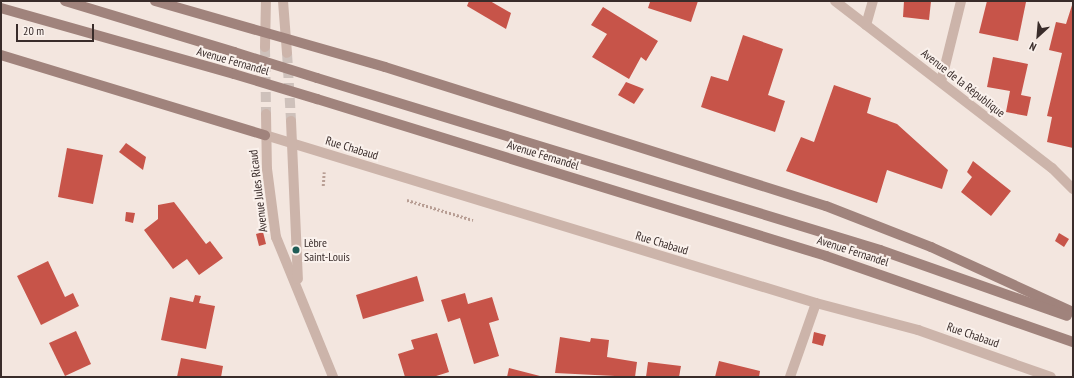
<!DOCTYPE html>
<html>
<head>
<meta charset="utf-8">
<style>
	body { margin:0 }
	#map { position:relative; width:1074px; height:378px; overflow:hidden; background:#f3e6df; font-family:"PT Sans Narrow",sans-serif }
	div>[style] { position:absolute }
	.building>* { inset:0; background:#c75449 }
	.tertiary-tunnel>* { height:10px; margin-top:-5px; transform-origin:0; background:repeating-linear-gradient(90deg,#cec1bb 0 10px,transparent 0 15px) }
	.path>* { height:2.5px; margin-top:-1.25px; transform-origin:0; background:repeating-linear-gradient(90deg,#b89e94 0 2px,transparent 0 4px) }
	.service>* { height:10px; margin:-5px; padding:0 5px; transform-origin:5px; border-radius:5px; background:#ccb4aa }
	.minor>* { height:10px; margin:-5px; padding:0 5px; transform-origin:5px; border-radius:5px; background:#ccb4aa }
	.tertiary>* { height:10px; margin:-5px; padding:0 5px; transform-origin:5px; border-radius:5px; background:#ccb4aa }
	.secondary>* { height:10px; margin:-5px; padding:0 5px; transform-origin:5px; border-radius:5px; background:#a0837c }
	.secondary-bridge>* { height:10px; margin:-5px; padding:0 5px; transform-origin:5px; border-radius:5px; background:#a0837c }
	.dots>* { width:11px; height:11px; translate:-50% -50%; box-sizing:border-box; border:2px solid #faf1ec; border-radius:50% }
	span { translate:-50% -50%; white-space:nowrap; text-align:center; line-height:1.15; -webkit-text-stroke:4px #faf1ec; paint-order:stroke }
	.street-label { font-size:12px; color:#392c2a }
	.poi-label { font-size:12px; color:#392c2a }
	.left { translate:0 -50%; text-align:left }
	.frame { position:absolute; inset:0; border:2px solid #392c2a; pointer-events:none }
	.north { position:absolute; left:1018px; top:16px; width:40px; height:40px; -webkit-text-stroke:3px #faf1ec; paint-order:stroke; rotate:206deg; font-size:11px; font-weight:700; line-height:16px; text-align:center; color:#392c2a }
	.north::after { content:''; display:block; margin:auto; width:14px; height:18px; background:#392c2a; clip-path:polygon(50% 0,100% 100%,50% 72%,0 100%) }
	.scale { position:absolute; left:16px; top:24px; width:78px; height:18px; box-sizing:border-box; border:2px solid #392c2a; border-top:0; padding-left:5px; font-size:12px; line-height:14px; white-space:nowrap; color:#392c2a; -webkit-text-stroke:3px #faf1ec; paint-order:stroke }
</style>
</head>
<body>
<div id="map">
	<div class="building">
		<i style="clip-path:polygon(469px 1px,490px 1px,511px 13px,506px 29px,467px 6px)"></i>
		<i style="clip-path:polygon(647px 1px,698px 1px,691px 22px,648px 8px,650px 2px)"></i>
		<i style="clip-path:polygon(904px 1px,931px 1px,929px 20px,903px 17px)"></i>
		<i style="clip-path:polygon(987px 1px,1026px 2px,1018px 41px,979px 33px)"></i>
		<i style="clip-path:polygon(1073px 2px,1073px 148px,1047px 142px,1052px 117px,1047px 116px,1062px 53px,1049px 50px,1056px 22px,1066px 24px)"></i>
		<i style="clip-path:polygon(603px 7px,658px 41px,646px 61px,641px 57px,629px 79px,592px 57px,607px 34px,591px 25px)"></i>
		<i style="clip-path:polygon(743px 35px,783px 49px,768px 95px,785px 101px,775px 132px,701px 107px,711px 76px,728px 81px)"></i>
		<i style="clip-path:polygon(993px 57px,1028px 64px,1021px 95px,1031px 97px,1027px 116px,1006px 112px,1010px 91px,987px 87px)"></i>
		<i style="clip-path:polygon(626px 82px,644px 89px,634px 104px,618px 95px)"></i>
		<i style="clip-path:polygon(834px 85px,871px 98px,867px 113px,897px 124px,948px 170px,942px 189px,887px 170px,877px 203px,786px 171px,801px 137px,814px 142px)"></i>
		<i style="clip-path:polygon(126px 143px,146px 157px,143px 170px,119px 152px)"></i>
		<i style="clip-path:polygon(67px 148px,103px 155px,93px 204px,58px 197px)"></i>
		<i style="clip-path:polygon(973px 161px,1011px 191px,991px 216px,961px 192px,972px 177px,967px 172px)"></i>
		<i style="clip-path:polygon(174px 202px,206px 244px,210px 241px,223px 258px,199px 275px,187px 259px,173px 269px,144px 230px,158px 219px,158px 205px)"></i>
		<i style="clip-path:polygon(126px 212px,135px 213px,133px 223px,125px 221px)"></i>
		<i style="clip-path:polygon(263px 232px,266px 244px,259px 246px,256px 234px)"></i>
		<i style="clip-path:polygon(1059px 233px,1069px 239px,1064px 247px,1055px 241px)"></i>
		<i style="clip-path:polygon(48px 261px,65px 297px,73px 293px,79px 306px,41px 325px,17px 276px)"></i>
		<i style="clip-path:polygon(417px 276px,424px 301px,363px 319px,356px 295px)"></i>
		<i style="clip-path:polygon(465px 293px,468px 304px,492px 297px,499px 320px,489px 323px,499px 356px,474px 364px,460px 318px,448px 322px,441px 300px)"></i>
		<i style="clip-path:polygon(195px 295px,201px 296px,199px 303px,215px 306px,206px 349px,161px 340px,170px 297px,193px 302px)"></i>
		<i style="clip-path:polygon(76px 331px,91px 364px,65px 376px,49px 343px)"></i>
		<i style="clip-path:polygon(814px 332px,826px 335px,823px 346px,812px 343px)"></i>
		<i style="clip-path:polygon(437px 333px,449px 372px,433px 377px,405px 377px,398px 354px,414px 349px,411px 340px)"></i>
		<i style="clip-path:polygon(560px 337px,590px 342px,591px 338px,609px 340px,607px 357px,637px 362px,635px 377px,555px 373px)"></i>
		<i style="clip-path:polygon(181px 358px,223px 366px,221px 377px,177px 377px)"></i>
		<i style="clip-path:polygon(719px 361px,760px 371px,759px 377px,715px 377px)"></i>
		<i style="clip-path:polygon(648px 362px,681px 366px,679px 377px,646px 377px)"></i>
		<i style="clip-path:polygon(509px 368px,540px 376px,540px 377px,507px 377px)"></i>
	</div>
	<div class="tertiary-tunnel">
		<i style="left:265px;top:47px;width:67px;rotate:89.1deg"></i>
		<i style="left:287px;top:53px;width:68px;rotate:86.6deg"></i>
	</div>
	<div class="path">
		<i style="left:323px;top:186px;width:14px;rotate:-86deg"></i>
		<i style="left:407px;top:200px;width:69px;rotate:16.9deg"></i>
	</div>
	<div class="service">
		<i style="left:866px;top:25px;width:25px;rotate:-74deg"></i>
		<i style="left:941px;top:82px;width:83px;rotate:-76.1deg"></i>
	</div>
	<div class="minor">
		<i style="left:835px;top:1px;width:274px;rotate:37.6deg"></i>
		<i style="left:1052px;top:168px;width:30px;rotate:45deg"></i>
		<i style="left:265px;top:135px;width:576px;rotate:16.96deg"></i>
		<i style="left:816px;top:303px;width:106px;rotate:14.8deg"></i>
		<i style="left:918px;top:330px;width:141px;rotate:19.5deg"></i>
		<i style="left:790px;top:377px;width:78px;rotate:-70.6deg"></i>
	</div>
	<div class="tertiary">
		<i style="left:283px;top:1px;width:52px;rotate:85.6deg"></i>
		<i style="left:265px;top:47px;width:46px;rotate:-88.8deg"></i>
		<i style="left:266px;top:114px;width:55px;rotate:89deg"></i>
		<i style="left:267px;top:169px;width:69px;rotate:82.5deg"></i>
		<i style="left:276px;top:237px;width:151px;rotate:67.8deg"></i>
		<i style="left:291px;top:121px;width:158px;rotate:87.5deg"></i>
	</div>
	<div class="secondary">
		<i style="left:65px;top:1px;width:177px;rotate:16.8deg"></i>
		<i style="left:155px;top:1px;width:239px;rotate:16deg"></i>
		<i style="left:385px;top:67px;width:462px;rotate:17.5deg"></i>
		<i style="left:826px;top:206px;width:113px;rotate:21.3deg"></i>
		<i style="left:931px;top:247px;width:156px;rotate:24.6deg"></i>
		<i style="left:1px;top:8px;width:242px;rotate:15.8deg"></i>
		<i style="left:1px;top:55px;width:276px;rotate:16.9deg"></i>
		<i style="left:317px;top:78px;width:589px;rotate:16.99deg"></i>
		<i style="left:880px;top:250px;width:198px;rotate:19.4deg"></i>
		<i style="left:317px;top:99px;width:533px;rotate:17.14deg"></i>
		<i style="left:826px;top:256px;width:262px;rotate:19.2deg"></i>
	</div>
	<div class="secondary-bridge">
		<i style="left:234px;top:52px;width:87px;rotate:17.4deg"></i>
		<i style="left:234px;top:74px;width:87px;rotate:16.8deg"></i>
	</div>
	<div class="dots">
		<i style="left:296px;top:250px;background:#1f5c56"></i>
	</div>
	<div class="street-label">
		<span style="left:233px;top:61px;rotate:16deg">Avenue Fernandel</span>
		<span style="left:963px;top:83px;rotate:38deg">Avenue de la République</span>
		<span style="left:352px;top:148px;rotate:17deg">Rue Chabaud</span>
		<span style="left:543px;top:155px;rotate:17deg">Avenue Fernandel</span>
		<span style="left:258px;top:191px;rotate:-97deg">Avenue Jules Ricaud</span>
		<span style="left:662px;top:243px;rotate:17deg">Rue Chabaud</span>
		<span style="left:853px;top:251px;rotate:18deg">Avenue Fernandel</span>
		<span style="left:973px;top:335px;rotate:19deg">Rue Chabaud</span>
	</div>
	<div class="poi-label">
		<span class="left" style="left:304px;top:250px">Lèbre<br>Saint-Louis</span>
	</div>
	<div class="frame"></div>
	<div class="north">N</div>
	<div class="scale">20 m</div>
</div>
</body>
</html>
